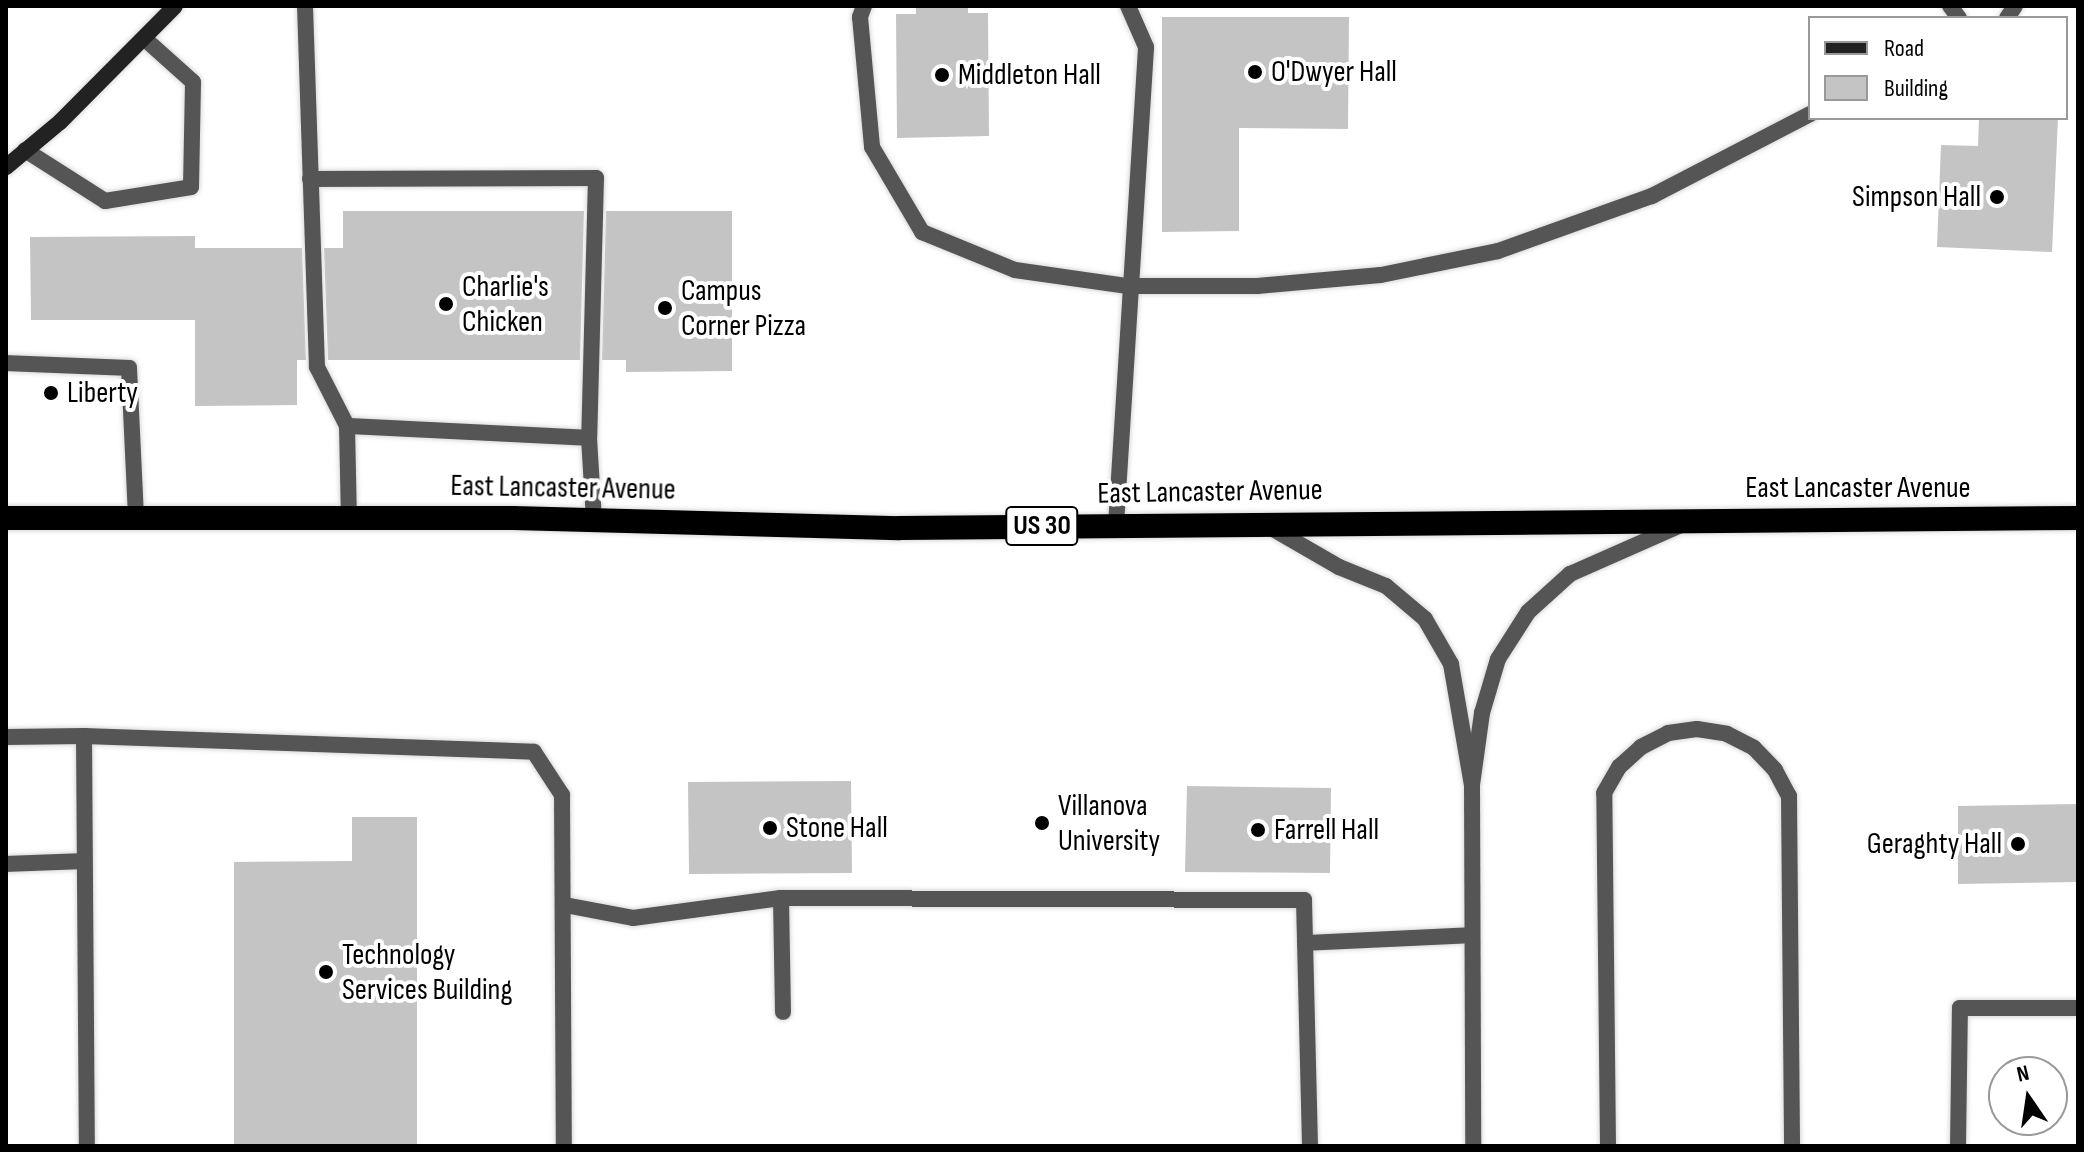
<!DOCTYPE html>
<html>
<head>
<meta charset="utf-8">
<style>
	body { margin:0 }
	#map { position:relative; width:2084px; height:1152px; overflow:hidden; background:#fff; font-family:"Sofia Sans Condensed",sans-serif }
	div>[style] { position:absolute }
	.building>* { inset:0; background:#c4c4c4 }
	.roads { filter:drop-shadow(0 0 2px #dbdbdb) drop-shadow(0 0 2px #dbdbdb) }
	.lane>* { height:16px; margin:-8px; padding:0 8px; transform-origin:8px; border-radius:8px; background:#555 }
	.secondary>* { height:16px; margin:-8px; padding:0 8px; transform-origin:8px; border-radius:8px; background:#222 }
	.highway>* { height:24px; margin:-12px; padding:0 12px; transform-origin:12px; border-radius:12px; background:#000 }
	.dots>* { width:22px; height:22px; translate:-50% -50%; box-sizing:border-box; border:4px solid #fff; border-radius:50% }
	span { translate:-50% -50%; white-space:nowrap; text-align:center; line-height:1.15; -webkit-text-stroke:8px #fff; paint-order:stroke }
	.shield-label span { padding:2px 6px; background:#fff; border:2px solid; border-radius:6px; -webkit-text-stroke-width:0 }
	.shield-label { font-size:28px; color:#000; font-weight:700 }
	.poi-label { font-size:30px; color:#000 }
	.left { translate:0 -50%; text-align:left }
	.right { translate:-100% -50%; text-align:right }
	.street-label { font-size:30px; color:#000 }
	.frame { position:absolute; inset:0; border:8px solid #000; pointer-events:none }
	.legend { position:absolute; left:1808px; top:16px; width:260px; height:104px; box-sizing:border-box; background:#fff; border:2px solid #999; margin:0; padding:10px 14px; list-style:none; font-size:24px; color:#000 }
	.legend li { display:flex; align-items:center; gap:16px; height:40px }
	.legend b { width:40px; border:2px solid #999 }
	.north { position:absolute; left:1988px; top:1056px; width:80px; height:80px; box-sizing:border-box; background:#fff; border:2px solid #999; border-radius:50%; rotate:347deg; font-size:22px; font-weight:700; line-height:32px; text-align:center; color:#000 }
	.north::after { content:''; display:block; margin:auto; width:28px; height:36px; background:#000; clip-path:polygon(50% 0,100% 100%,50% 72%,0 100%) }
</style>
</head>
<body>
<div id="map">
	<div class="building">
		<i style="clip-path:polygon(916px 6px,968px 6px,968px 13px,988px 13px,989px 136px,897px 138px,896px 14px,916px 14px)"></i>
		<i style="clip-path:polygon(1162px 17px,1349px 17px,1348px 129px,1239px 128px,1239px 231px,1162px 232px)"></i>
		<i style="clip-path:polygon(1979px 118px,2058px 118px,2052px 252px,1937px 247px,1941px 145px,1978px 146px)"></i>
		<i style="clip-path:polygon(343px 211px,584px 211px,580px 360px,328px 360px,324px 248px,343px 248px)"></i>
		<i style="clip-path:polygon(606px 211px,732px 211px,732px 371px,626px 372px,626px 360px,602px 360px)"></i>
		<i style="clip-path:polygon(195px 236px,195px 248px,302px 248px,306px 360px,297px 360px,297px 405px,195px 406px,195px 320px,31px 320px,30px 237px)"></i>
		<i style="clip-path:polygon(851px 781px,852px 873px,689px 874px,688px 782px)"></i>
		<i style="clip-path:polygon(1187px 786px,1331px 788px,1330px 873px,1185px 872px)"></i>
		<i style="clip-path:polygon(2078px 804px,2078px 882px,1958px 884px,1958px 806px)"></i>
		<i style="clip-path:polygon(352px 817px,417px 817px,417px 1146px,234px 1146px,234px 862px,352px 861px)"></i>
	</div>
	<div class="roads">
		<div class="lane">
			<i style="left:305px;top:6px;width:361px;rotate:88.1deg"></i>
			<i style="left:317px;top:367px;width:66px;rotate:63deg"></i>
			<i style="left:347px;top:426px;width:242px;rotate:2.8deg"></i>
			<i style="left:864px;top:6px;width:12px;rotate:110deg"></i>
			<i style="left:860px;top:17px;width:131px;rotate:84.7deg"></i>
			<i style="left:872px;top:147px;width:99px;rotate:59.5deg"></i>
			<i style="left:922px;top:232px;width:100px;rotate:22.2deg"></i>
			<i style="left:1015px;top:270px;width:114px;rotate:8.1deg"></i>
			<i style="left:1128px;top:286px;width:129px"></i>
			<i style="left:1257px;top:286px;width:124px;rotate:-5.1deg"></i>
			<i style="left:1381px;top:275px;width:119px;rotate:-11.6deg"></i>
			<i style="left:1498px;top:251px;width:164px;rotate:-19.7deg"></i>
			<i style="left:1652px;top:196px;width:178px;rotate:-27.4deg"></i>
			<i style="left:1950px;top:6px;width:15px;rotate:53deg"></i>
			<i style="left:2007px;top:18px;width:14px;rotate:-56deg"></i>
			<i style="left:25px;top:150px;width:95px;rotate:32.5deg"></i>
			<i style="left:105px;top:201px;width:87px;rotate:-9.2deg"></i>
			<i style="left:191px;top:187px;width:105px;rotate:-88.9deg"></i>
			<i style="left:193px;top:82px;width:66px;rotate:-138.1deg"></i>
			<i style="left:310px;top:179px;width:286px;rotate:-0.2deg"></i>
			<i style="left:596px;top:178px;width:260px;rotate:91.5deg"></i>
			<i style="left:589px;top:438px;width:82px;rotate:86.5deg"></i>
			<i style="left:6px;top:363px;width:123px;rotate:2.3deg"></i>
			<i style="left:129px;top:368px;width:150px;rotate:87.3deg"></i>
			<i style="left:347px;top:426px;width:92px;rotate:88.8deg"></i>
			<i style="left:1116px;top:525px;width:479px;rotate:-86.4deg"></i>
			<i style="left:1146px;top:47px;width:45px;rotate:-113.7deg"></i>
			<i style="left:1268px;top:526px;width:82px;rotate:30deg"></i>
			<i style="left:1339px;top:567px;width:51px;rotate:22deg"></i>
			<i style="left:1386px;top:586px;width:51px;rotate:40.2deg"></i>
			<i style="left:1425px;top:619px;width:52px;rotate:60deg"></i>
			<i style="left:1451px;top:664px;width:123px;rotate:80.2deg"></i>
			<i style="left:1472px;top:785px;width:73px;rotate:-82.1deg"></i>
			<i style="left:1482px;top:713px;width:56px;rotate:-73.5deg"></i>
			<i style="left:1498px;top:659px;width:56px;rotate:-57.4deg"></i>
			<i style="left:1528px;top:612px;width:57px;rotate:-42.1deg"></i>
			<i style="left:1570px;top:574px;width:119px;rotate:-23.8deg"></i>
			<i style="left:84px;top:736px;width:450px;rotate:2deg"></i>
			<i style="left:534px;top:752px;width:51px;rotate:56.9deg"></i>
			<i style="left:562px;top:795px;width:351px;rotate:89.7deg"></i>
			<i style="left:6px;top:737px;width:78px;rotate:-0.7deg"></i>
			<i style="left:84px;top:736px;width:410px;rotate:89.6deg"></i>
			<i style="left:1472px;top:785px;width:361px;rotate:89.8deg"></i>
			<i style="left:6px;top:864px;width:78px;rotate:-2.2deg"></i>
			<i style="left:781px;top:898px;width:114px;rotate:89deg"></i>
			<i style="left:565px;top:905px;width:69px;rotate:10.8deg"></i>
			<i style="left:633px;top:918px;width:149px;rotate:-7.7deg"></i>
			<i style="left:781px;top:898px;width:523px;rotate:0.22deg"></i>
			<i style="left:1304px;top:900px;width:246px;rotate:88.6deg"></i>
			<i style="left:1305px;top:943px;width:167px;rotate:-2.7deg"></i>
			<i style="left:1608px;top:1146px;width:353px;rotate:-90.6deg"></i>
			<i style="left:1604px;top:793px;width:30px;rotate:-60deg"></i>
			<i style="left:1619px;top:767px;width:30px;rotate:-42deg"></i>
			<i style="left:1641px;top:747px;width:30px;rotate:-27deg"></i>
			<i style="left:1668px;top:733px;width:29px;rotate:-8deg"></i>
			<i style="left:1697px;top:729px;width:30px;rotate:9deg"></i>
			<i style="left:1727px;top:734px;width:30px;rotate:27deg"></i>
			<i style="left:1754px;top:748px;width:30px;rotate:46deg"></i>
			<i style="left:1775px;top:770px;width:30px;rotate:62deg"></i>
			<i style="left:1789px;top:796px;width:350px;rotate:89.5deg"></i>
			<i style="left:1958px;top:1146px;width:138px;rotate:-89.2deg"></i>
			<i style="left:1960px;top:1008px;width:118px"></i>
		</div>
		<div class="secondary">
			<i style="left:6px;top:167px;width:70px;rotate:-39.8deg"></i>
			<i style="left:60px;top:122px;width:163px;rotate:-45.2deg"></i>
		</div>
		<div class="highway">
			<i style="left:6px;top:518px;width:507px"></i>
			<i style="left:513px;top:518px;width:387px;rotate:1.5deg"></i>
			<i style="left:900px;top:528px;width:1178px;rotate:-0.49deg"></i>
		</div>
	</div>
	<div class="dots">
		<i style="left:1255px;top:72px;background:#000"></i>
		<i style="left:942px;top:75px;background:#000"></i>
		<i style="left:1997px;top:197px;background:#000"></i>
		<i style="left:446px;top:304px;background:#000"></i>
		<i style="left:665px;top:308px;background:#000"></i>
		<i style="left:51px;top:393px;background:#000"></i>
		<i style="left:1042px;top:823px;background:#000"></i>
		<i style="left:770px;top:828px;background:#000"></i>
		<i style="left:1258px;top:830px;background:#000"></i>
		<i style="left:2018px;top:844px;background:#000"></i>
		<i style="left:326px;top:972px;background:#000"></i>
	</div>
	<div class="shield-label">
		<span style="left:1042px;top:526px">US 30</span>
	</div>
	<div class="poi-label">
		<span class="left" style="left:1271px;top:72px">O'Dwyer Hall</span>
		<span class="left" style="left:958px;top:75px">Middleton Hall</span>
		<span class="right" style="left:1981px;top:197px">Simpson Hall</span>
		<span class="left" style="left:462px;top:304px">Charlie's<br>Chicken</span>
		<span class="left" style="left:681px;top:308px">Campus<br>Corner Pizza</span>
		<span class="left" style="left:67px;top:393px">Liberty</span>
		<span class="left" style="left:1058px;top:823px">Villanova<br>University</span>
		<span class="left" style="left:786px;top:828px">Stone Hall</span>
		<span class="left" style="left:1274px;top:830px">Farrell Hall</span>
		<span class="right" style="left:2002px;top:844px">Geraghty Hall</span>
		<span class="left" style="left:342px;top:972px">Technology<br>Services Building</span>
	</div>
	<div class="street-label">
		<span style="left:563px;top:488px;rotate:1deg">East Lancaster Avenue</span>
		<span style="left:1858px;top:488px">East Lancaster Avenue</span>
		<span style="left:1210px;top:492px;rotate:-1deg">East Lancaster Avenue</span>
	</div>
	<div class="frame"></div>
	<ul class="legend">
	<li><b style="height:10px;background:#222"></b>Road</li>
	<li><b style="height:22px;background:#c4c4c4"></b>Building</li>
	</ul>
	<div class="north">N</div>
</div>
</body>
</html>
